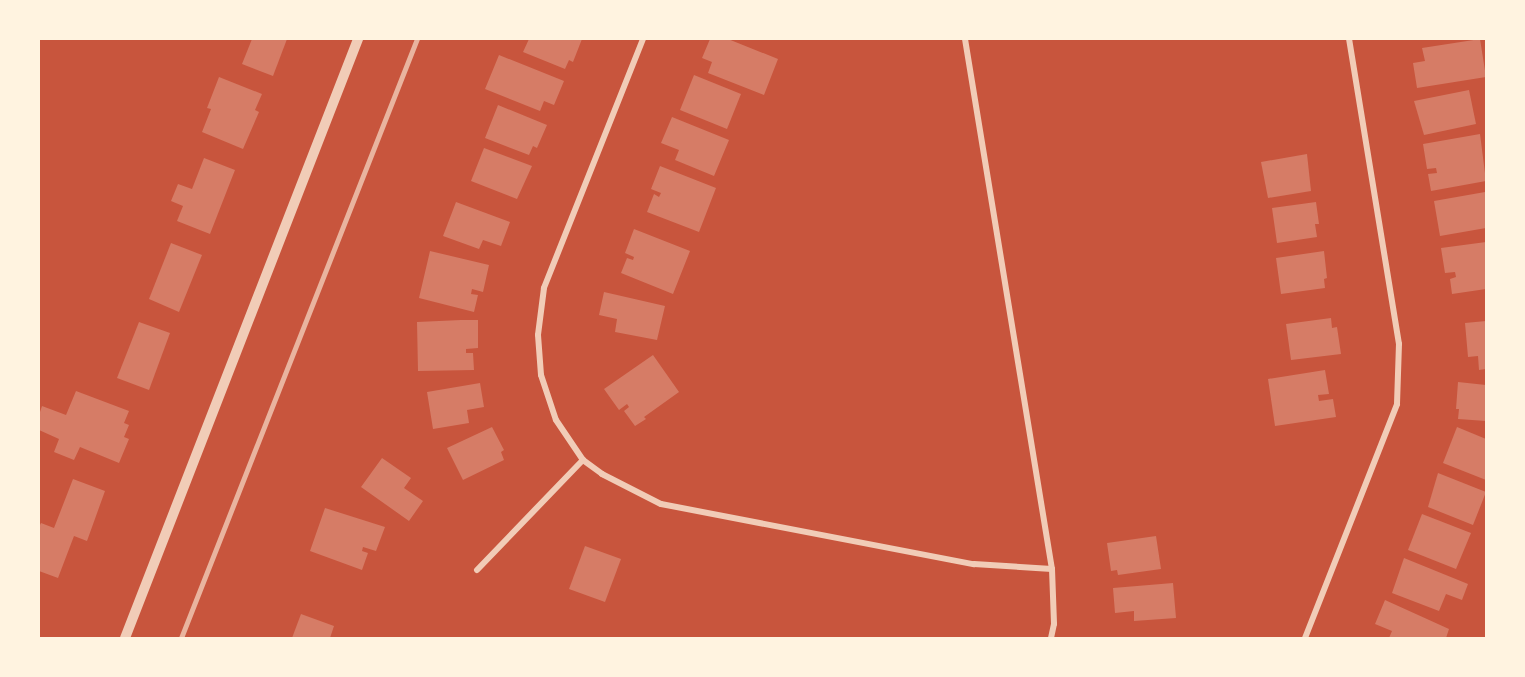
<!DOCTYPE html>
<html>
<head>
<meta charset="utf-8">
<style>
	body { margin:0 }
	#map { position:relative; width:1525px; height:677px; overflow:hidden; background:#c8553d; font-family:Rubik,sans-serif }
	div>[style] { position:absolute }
	.building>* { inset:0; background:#d67c66 }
	.minor>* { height:6px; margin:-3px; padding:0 3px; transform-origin:3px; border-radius:3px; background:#f1ccb7 }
	.tertiary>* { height:10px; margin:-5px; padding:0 5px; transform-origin:5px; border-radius:5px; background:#f1ccb7 }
	.rail>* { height:4.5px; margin:-2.25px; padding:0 2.25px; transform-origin:2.25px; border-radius:2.25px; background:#e9b49f }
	span { translate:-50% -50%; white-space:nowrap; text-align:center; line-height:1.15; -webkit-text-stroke:4.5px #fff3e0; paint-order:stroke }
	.frame { position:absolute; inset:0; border:40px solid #fff3e0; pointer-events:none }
</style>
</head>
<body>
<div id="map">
	<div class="building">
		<i style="clip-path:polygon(252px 39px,287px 39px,273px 76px,242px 64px)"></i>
		<i style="clip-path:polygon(529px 39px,582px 39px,573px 62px,569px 60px,565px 69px,523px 52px)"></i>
		<i style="clip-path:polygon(710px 39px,728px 39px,778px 59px,764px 95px,708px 73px,712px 62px,702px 58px)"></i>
		<i style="clip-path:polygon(1480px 39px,1486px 77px,1417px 88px,1413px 63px,1425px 61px,1422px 48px)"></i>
		<i style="clip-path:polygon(499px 55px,564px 81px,554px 105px,544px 101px,540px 111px,485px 89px)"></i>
		<i style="clip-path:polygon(694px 75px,741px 94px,727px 129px,680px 110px)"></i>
		<i style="clip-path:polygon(219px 77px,262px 94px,255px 110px,259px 112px,243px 149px,202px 132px,211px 109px,207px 108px)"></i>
		<i style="clip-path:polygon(1469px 90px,1476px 124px,1424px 135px,1414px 101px)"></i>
		<i style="clip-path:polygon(498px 105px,547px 125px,537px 148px,533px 146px,529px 155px,485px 138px)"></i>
		<i style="clip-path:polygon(672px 117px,729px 140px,714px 176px,675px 160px,679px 150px,661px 143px)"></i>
		<i style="clip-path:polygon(1480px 134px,1486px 181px,1431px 191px,1428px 174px,1437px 173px,1436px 168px,1427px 169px,1423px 144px)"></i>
		<i style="clip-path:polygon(484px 148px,532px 166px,517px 199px,471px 181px)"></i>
		<i style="clip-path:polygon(1307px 154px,1311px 191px,1268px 198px,1261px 162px)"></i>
		<i style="clip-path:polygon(204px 158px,235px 170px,210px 234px,177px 221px,183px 206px,171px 201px,178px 184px,192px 189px)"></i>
		<i style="clip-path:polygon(660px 166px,716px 188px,699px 232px,647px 212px,654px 194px,659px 197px,661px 193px,651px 189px)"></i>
		<i style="clip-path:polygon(1485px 192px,1486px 228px,1440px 236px,1434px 201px)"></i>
		<i style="clip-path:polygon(456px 202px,510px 222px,501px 246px,483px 240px,479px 249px,443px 236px)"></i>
		<i style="clip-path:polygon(1316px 202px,1319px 224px,1315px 224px,1317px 237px,1277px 243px,1272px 208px)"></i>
		<i style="clip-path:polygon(634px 229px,690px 251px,673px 294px,621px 273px,627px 258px,633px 260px,634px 257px,625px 253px)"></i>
		<i style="clip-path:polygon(1486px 242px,1486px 289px,1452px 294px,1450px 279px,1456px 277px,1455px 272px,1445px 273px,1441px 248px)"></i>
		<i style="clip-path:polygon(171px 243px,202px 255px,179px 312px,149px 299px)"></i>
		<i style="clip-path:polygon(430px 251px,489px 265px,483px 292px,472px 289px,471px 294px,478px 295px,474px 312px,419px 298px)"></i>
		<i style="clip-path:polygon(1324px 251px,1327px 278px,1324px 279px,1325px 288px,1281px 294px,1276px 258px)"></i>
		<i style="clip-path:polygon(604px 292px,665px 306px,657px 340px,615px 332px,617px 319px,599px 315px)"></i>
		<i style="clip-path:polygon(1331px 318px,1332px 328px,1337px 327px,1341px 354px,1291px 360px,1286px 324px)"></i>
		<i style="clip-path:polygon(461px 320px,478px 320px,478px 348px,466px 349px,466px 353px,473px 353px,474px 370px,418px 371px,417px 322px)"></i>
		<i style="clip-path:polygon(1486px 321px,1486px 369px,1479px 370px,1478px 356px,1468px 357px,1465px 323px)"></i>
		<i style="clip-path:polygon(139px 322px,170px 333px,149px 390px,117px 378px)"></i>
		<i style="clip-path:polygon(653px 355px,679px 392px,644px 417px,646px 419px,635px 426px,624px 411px,629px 407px,627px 404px,619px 410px,604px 389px)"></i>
		<i style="clip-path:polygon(1325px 370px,1329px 394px,1318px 395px,1319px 401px,1333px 399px,1336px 417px,1275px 426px,1268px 379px)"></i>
		<i style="clip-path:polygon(1458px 382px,1486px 385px,1486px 421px,1458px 419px,1459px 409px,1456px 409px)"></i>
		<i style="clip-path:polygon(480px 383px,484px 407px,467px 410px,469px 423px,433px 429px,427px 392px)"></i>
		<i style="clip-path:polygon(76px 391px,129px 411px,124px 423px,129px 425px,124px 437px,129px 439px,119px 463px,80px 447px,74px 460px,54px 452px,59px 439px,39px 430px,39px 415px,42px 406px,66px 415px)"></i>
		<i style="clip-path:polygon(492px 427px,504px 450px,501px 452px,504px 460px,463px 480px,447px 448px)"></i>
		<i style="clip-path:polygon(1457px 427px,1486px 439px,1486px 480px,1443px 463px)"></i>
		<i style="clip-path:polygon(382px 458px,411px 478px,404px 488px,423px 501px,409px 521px,361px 487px)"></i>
		<i style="clip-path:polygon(1438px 473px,1486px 492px,1473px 525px,1428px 507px)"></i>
		<i style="clip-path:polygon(73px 479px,105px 491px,87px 541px,74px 536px,58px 578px,39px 571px,39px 527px,41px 523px,54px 528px)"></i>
		<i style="clip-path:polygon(325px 508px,385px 527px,376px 551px,363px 547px,362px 551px,368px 553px,362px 570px,310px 551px)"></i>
		<i style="clip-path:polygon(1422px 514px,1471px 533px,1456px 569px,1408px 550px)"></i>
		<i style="clip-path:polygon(1156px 536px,1161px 569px,1118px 575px,1117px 570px,1111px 571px,1107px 543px)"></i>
		<i style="clip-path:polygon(585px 546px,621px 559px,605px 602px,569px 589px)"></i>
		<i style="clip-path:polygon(1404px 558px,1468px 584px,1462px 600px,1446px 594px,1439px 611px,1392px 593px)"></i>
		<i style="clip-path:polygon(1173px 583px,1176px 618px,1134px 621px,1134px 611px,1115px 613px,1113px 588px)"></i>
		<i style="clip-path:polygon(1385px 600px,1449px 629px,1446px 638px,1389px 638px,1392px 631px,1375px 624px)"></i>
		<i style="clip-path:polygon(301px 614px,334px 626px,330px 638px,292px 638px)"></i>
	</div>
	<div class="minor">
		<i style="left:643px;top:39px;width:268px;rotate:111.7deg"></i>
		<i style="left:544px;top:288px;width:47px;rotate:97.3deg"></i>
		<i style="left:538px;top:335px;width:40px;rotate:85.7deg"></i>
		<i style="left:541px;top:375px;width:47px;rotate:71.6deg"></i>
		<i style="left:556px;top:420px;width:48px;rotate:56deg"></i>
		<i style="left:583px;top:460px;width:24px;rotate:36deg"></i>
		<i style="left:602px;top:474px;width:66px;rotate:27deg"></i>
		<i style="left:661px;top:504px;width:319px;rotate:10.9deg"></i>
		<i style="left:974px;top:564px;width:78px;rotate:3.7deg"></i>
		<i style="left:965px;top:39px;width:537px;rotate:80.68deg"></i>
		<i style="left:1052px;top:569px;width:55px;rotate:87.9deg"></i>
		<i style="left:1054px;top:624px;width:14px;rotate:102deg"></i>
		<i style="left:477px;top:570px;width:153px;rotate:-46.1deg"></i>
		<i style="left:1305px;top:638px;width:251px;rotate:-68.5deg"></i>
		<i style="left:1397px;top:404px;width:60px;rotate:-88.1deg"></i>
		<i style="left:1399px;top:344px;width:309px;rotate:-99.3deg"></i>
	</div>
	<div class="tertiary">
		<i style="left:125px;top:638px;width:643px;rotate:-68.74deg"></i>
	</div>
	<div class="rail">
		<i style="left:181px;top:638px;width:644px;rotate:-68.5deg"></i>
	</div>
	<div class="frame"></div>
</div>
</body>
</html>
